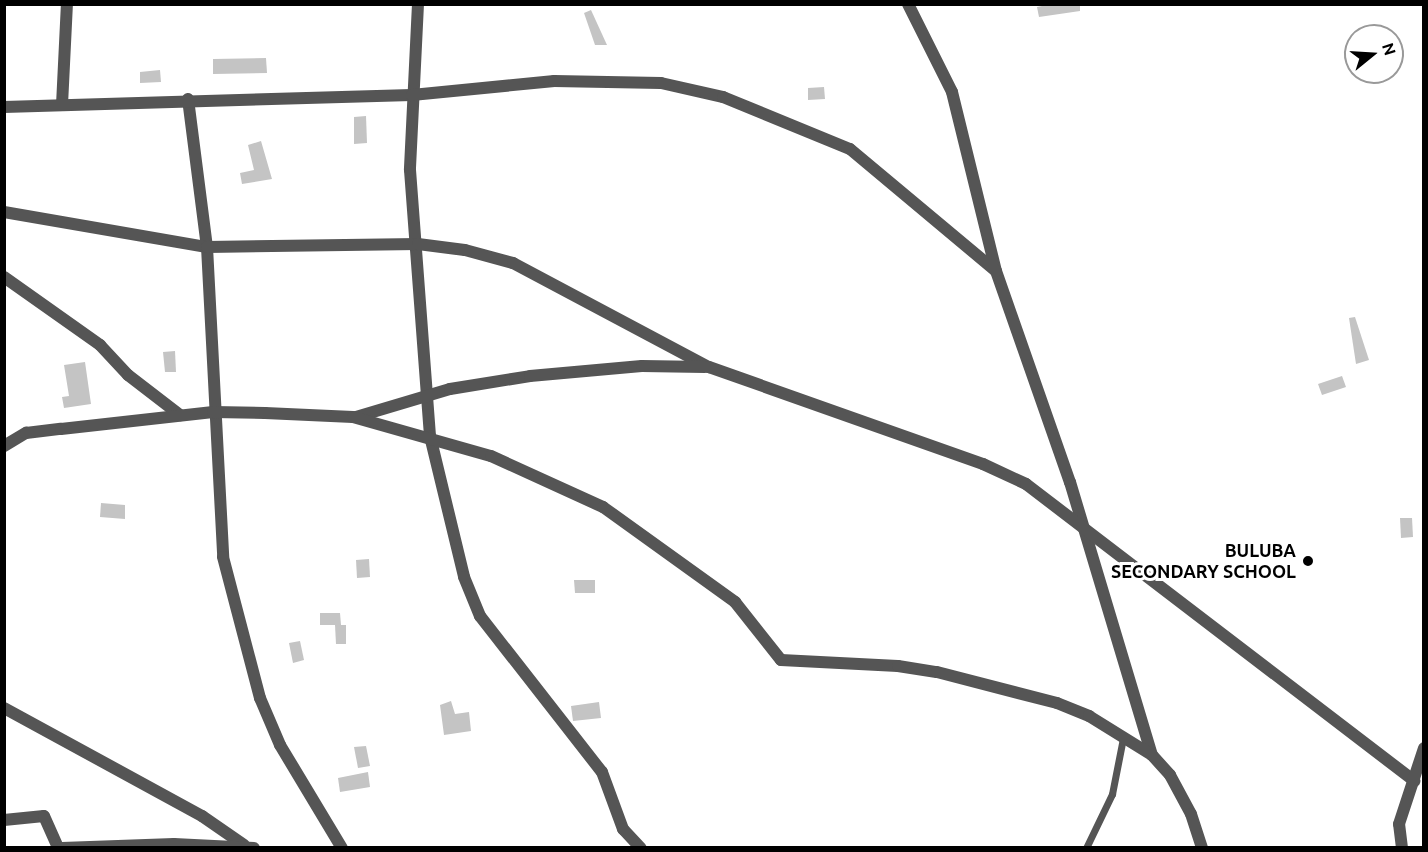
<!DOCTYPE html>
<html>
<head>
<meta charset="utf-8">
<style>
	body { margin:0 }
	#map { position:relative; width:1428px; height:852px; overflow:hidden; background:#fff; font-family:Ubuntu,sans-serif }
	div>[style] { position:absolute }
	.building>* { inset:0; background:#c4c4c4 }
	.service>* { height:7px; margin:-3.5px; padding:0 3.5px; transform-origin:3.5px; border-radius:3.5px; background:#555 }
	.minor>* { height:12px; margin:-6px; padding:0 6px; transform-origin:6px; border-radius:6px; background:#555 }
	.dots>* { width:16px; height:16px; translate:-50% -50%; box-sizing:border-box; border:3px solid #fff; border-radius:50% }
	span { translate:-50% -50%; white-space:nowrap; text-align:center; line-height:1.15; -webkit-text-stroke:6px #fff; paint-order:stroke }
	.poi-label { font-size:18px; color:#000; font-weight:700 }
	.right { translate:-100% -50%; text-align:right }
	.frame { position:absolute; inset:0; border:6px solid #000; pointer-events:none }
	.north { position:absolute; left:1344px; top:24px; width:60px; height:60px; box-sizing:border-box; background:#fff; border:2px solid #999; border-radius:50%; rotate:72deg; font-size:16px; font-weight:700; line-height:24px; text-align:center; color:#000 }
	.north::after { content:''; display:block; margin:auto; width:21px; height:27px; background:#000; clip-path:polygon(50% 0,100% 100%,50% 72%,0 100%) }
</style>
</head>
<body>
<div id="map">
	<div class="building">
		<i style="clip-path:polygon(1052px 4px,1080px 4px,1080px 11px,1039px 17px,1037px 7px)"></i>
		<i style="clip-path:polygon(591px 10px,607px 45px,595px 45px,584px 13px)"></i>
		<i style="clip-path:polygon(266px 58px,267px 73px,213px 74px,213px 59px)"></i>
		<i style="clip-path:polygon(160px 70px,161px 82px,140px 83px,140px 72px)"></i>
		<i style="clip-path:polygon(824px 87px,825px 99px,808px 100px,808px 88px)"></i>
		<i style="clip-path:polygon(366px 116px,367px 143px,354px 144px,354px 117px)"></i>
		<i style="clip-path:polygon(261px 141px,272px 179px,242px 184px,240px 173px,254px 170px,248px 145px)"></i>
		<i style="clip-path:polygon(1355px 317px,1369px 360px,1356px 364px,1349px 318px)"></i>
		<i style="clip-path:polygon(175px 351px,176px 372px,165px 372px,163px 352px)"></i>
		<i style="clip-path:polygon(85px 362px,91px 404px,64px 408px,62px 397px,69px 396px,64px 365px)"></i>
		<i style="clip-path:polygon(1342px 376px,1346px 387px,1322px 395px,1318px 384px)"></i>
		<i style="clip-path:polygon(101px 503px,125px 505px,125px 519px,100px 517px)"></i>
		<i style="clip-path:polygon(1400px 518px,1412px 518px,1413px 537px,1401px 538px)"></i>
		<i style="clip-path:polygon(369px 559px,370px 577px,357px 578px,356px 560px)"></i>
		<i style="clip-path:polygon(574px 580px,595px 580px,595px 593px,575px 593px)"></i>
		<i style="clip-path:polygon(320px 613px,340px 613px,341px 625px,320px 625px)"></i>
		<i style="clip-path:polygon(335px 625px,346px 625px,346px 644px,336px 644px)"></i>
		<i style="clip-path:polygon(300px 641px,304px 660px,293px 663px,289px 643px)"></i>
		<i style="clip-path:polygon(451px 701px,455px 714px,469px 712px,471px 731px,444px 735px,440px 705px)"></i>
		<i style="clip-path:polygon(599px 702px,601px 718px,573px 721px,571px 706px)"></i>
		<i style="clip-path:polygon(366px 746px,370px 766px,358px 768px,354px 747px)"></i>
		<i style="clip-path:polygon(368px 772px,370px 787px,340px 792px,338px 778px)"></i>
	</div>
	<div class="service">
		<i style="left:1086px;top:848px;width:60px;rotate:-64.3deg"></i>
		<i style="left:1112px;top:794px;width:57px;rotate:-78.9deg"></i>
	</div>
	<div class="minor">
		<i style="left:418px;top:4px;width:166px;rotate:92.8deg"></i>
		<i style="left:410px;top:170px;width:267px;rotate:85.7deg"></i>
		<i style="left:430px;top:436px;width:145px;rotate:76.4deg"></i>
		<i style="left:464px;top:577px;width:42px;rotate:67.7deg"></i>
		<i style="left:480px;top:616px;width:198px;rotate:52deg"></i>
		<i style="left:602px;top:772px;width:61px;rotate:69.8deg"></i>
		<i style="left:623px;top:829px;width:26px;rotate:47deg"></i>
		<i style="left:908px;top:4px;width:98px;rotate:63.4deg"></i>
		<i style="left:952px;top:92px;width:184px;rotate:76.2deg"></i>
		<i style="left:996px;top:271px;width:224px;rotate:70.7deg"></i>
		<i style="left:1070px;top:482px;width:285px;rotate:73.3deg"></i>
		<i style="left:188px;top:99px;width:149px;rotate:82.7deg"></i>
		<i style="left:207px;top:247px;width:310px;rotate:87deg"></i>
		<i style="left:223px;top:557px;width:146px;rotate:75.3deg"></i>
		<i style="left:260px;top:698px;width:51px;rotate:66.9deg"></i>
		<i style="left:280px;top:745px;width:120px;rotate:59deg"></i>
		<i style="left:62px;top:105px;width:101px;rotate:-87.2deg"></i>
		<i style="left:4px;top:107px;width:408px;rotate:-1.7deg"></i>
		<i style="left:412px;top:95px;width:143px;rotate:-5.6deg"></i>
		<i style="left:554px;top:81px;width:107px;rotate:1.1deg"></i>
		<i style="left:661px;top:83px;width:64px;rotate:12.7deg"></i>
		<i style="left:723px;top:97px;width:137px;rotate:22.3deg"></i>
		<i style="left:850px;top:149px;width:190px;rotate:39.9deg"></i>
		<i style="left:4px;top:212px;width:206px;rotate:9.8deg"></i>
		<i style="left:207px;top:247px;width:211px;rotate:-0.8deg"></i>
		<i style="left:418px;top:244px;width:47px;rotate:7.3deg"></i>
		<i style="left:465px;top:250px;width:50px;rotate:15.2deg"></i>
		<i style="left:513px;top:263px;width:222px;rotate:28deg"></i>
		<i style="left:709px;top:367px;width:291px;rotate:19.5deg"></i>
		<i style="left:983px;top:464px;width:47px;rotate:24.9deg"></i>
		<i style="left:1026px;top:484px;width:489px;rotate:37.4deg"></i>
		<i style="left:4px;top:277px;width:118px;rotate:35.3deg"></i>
		<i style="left:100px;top:345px;width:41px;rotate:47deg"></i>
		<i style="left:128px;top:375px;width:66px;rotate:37.6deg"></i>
		<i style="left:356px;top:417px;width:98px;rotate:-16.6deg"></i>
		<i style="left:450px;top:389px;width:81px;rotate:-9.2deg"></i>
		<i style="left:530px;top:376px;width:112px;rotate:-5.1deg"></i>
		<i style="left:642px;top:366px;width:63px;rotate:0.9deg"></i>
		<i style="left:4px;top:446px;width:26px;rotate:-31deg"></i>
		<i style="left:26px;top:433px;width:35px;rotate:-7deg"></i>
		<i style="left:61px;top:429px;width:153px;rotate:-6.4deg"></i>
		<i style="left:213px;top:412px;width:52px;rotate:1.1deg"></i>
		<i style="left:265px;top:413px;width:88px;rotate:2.6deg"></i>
		<i style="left:353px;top:417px;width:143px;rotate:15.8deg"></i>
		<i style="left:491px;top:456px;width:123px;rotate:24.5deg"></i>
		<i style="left:603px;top:507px;width:163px;rotate:35.7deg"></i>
		<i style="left:735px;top:602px;width:74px;rotate:51.6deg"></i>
		<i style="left:781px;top:660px;width:117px;rotate:2.9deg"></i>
		<i style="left:898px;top:666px;width:39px;rotate:9deg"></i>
		<i style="left:937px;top:672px;width:124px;rotate:14.5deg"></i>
		<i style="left:1057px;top:703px;width:35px;rotate:22deg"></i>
		<i style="left:1089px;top:716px;width:74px;rotate:31.8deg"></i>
		<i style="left:1152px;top:755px;width:27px;rotate:48deg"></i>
		<i style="left:1170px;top:775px;width:44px;rotate:61.7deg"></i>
		<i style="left:1191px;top:814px;width:36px;rotate:72deg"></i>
		<i style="left:4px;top:708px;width:226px;rotate:28.6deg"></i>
		<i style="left:202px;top:816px;width:51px;rotate:34.6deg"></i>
		<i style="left:4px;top:820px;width:40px;rotate:-5.7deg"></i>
		<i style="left:44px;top:816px;width:35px;rotate:66deg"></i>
		<i style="left:62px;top:848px;width:112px;rotate:-2deg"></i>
		<i style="left:174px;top:844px;width:80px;rotate:2.9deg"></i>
		<i style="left:1402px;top:848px;width:24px;rotate:-97deg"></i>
		<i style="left:1399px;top:824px;width:80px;rotate:-71.8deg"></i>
	</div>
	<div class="dots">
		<i style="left:1308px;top:561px;background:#000"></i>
	</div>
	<div class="poi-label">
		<span class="right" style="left:1296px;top:561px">BULUBA<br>SECONDARY SCHOOL</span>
	</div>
	<div class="frame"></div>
	<div class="north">N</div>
</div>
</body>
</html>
